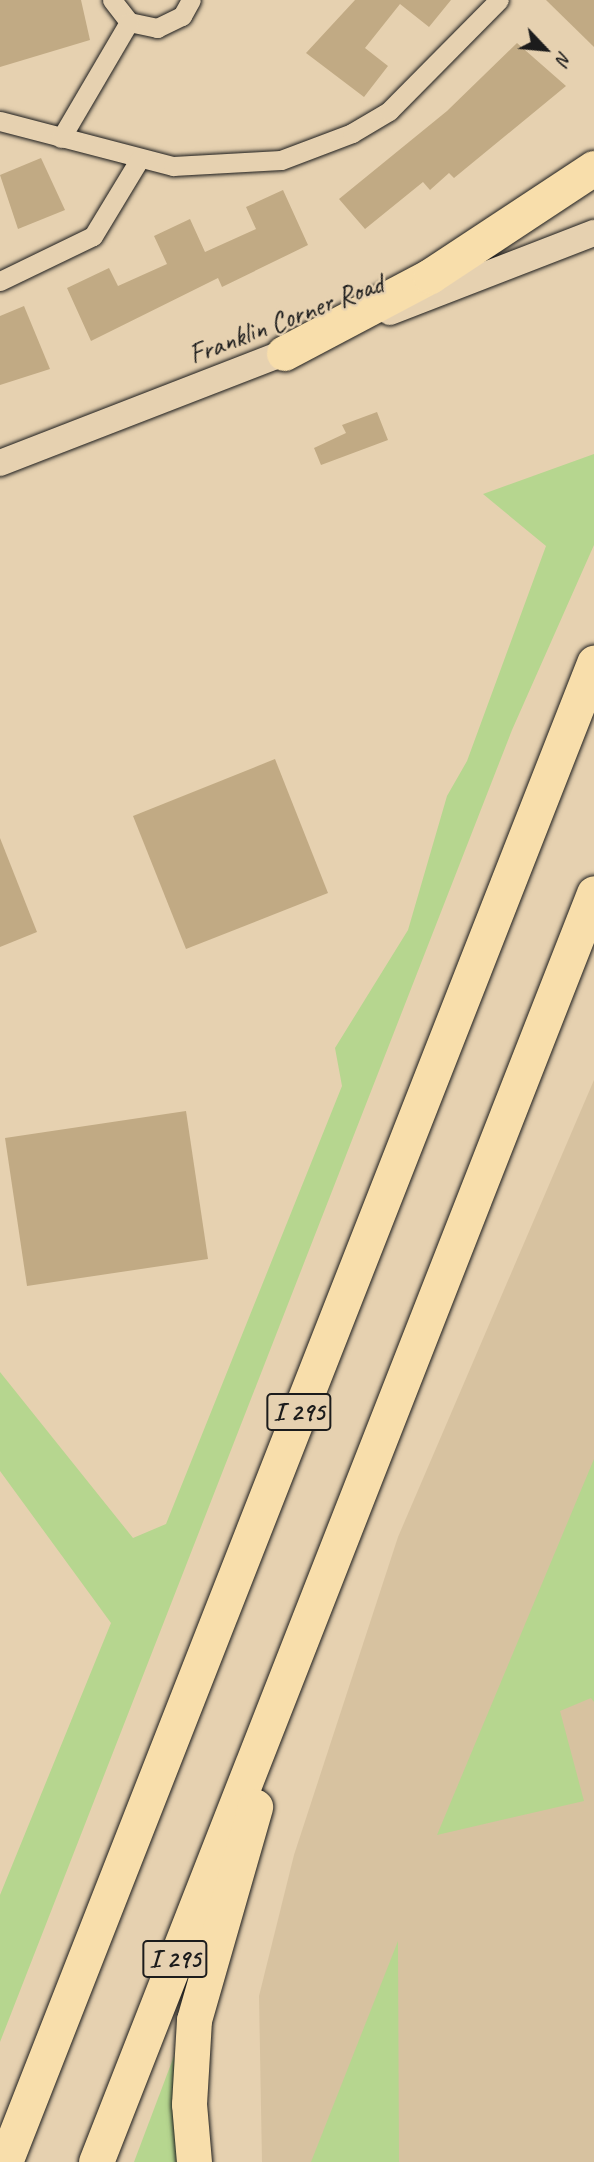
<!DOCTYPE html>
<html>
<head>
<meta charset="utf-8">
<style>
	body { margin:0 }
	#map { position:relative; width:594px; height:2162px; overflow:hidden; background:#e6d1b0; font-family:Caveat,sans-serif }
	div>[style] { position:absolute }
	.built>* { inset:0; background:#d7c2a0 }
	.green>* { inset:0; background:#b6d68f }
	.building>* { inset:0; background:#c1aa84 }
	.roads { filter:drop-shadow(0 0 2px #1c1c1c) drop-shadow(0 0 2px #1c1c1c) }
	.street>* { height:19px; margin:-9.5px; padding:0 9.5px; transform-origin:9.5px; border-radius:9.5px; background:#e6d1b0 }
	.secondary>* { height:26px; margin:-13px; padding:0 13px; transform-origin:13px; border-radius:13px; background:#e6d1b0 }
	.highway>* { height:35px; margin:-17.5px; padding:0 17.5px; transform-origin:17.5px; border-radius:17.5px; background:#f8deab }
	span { translate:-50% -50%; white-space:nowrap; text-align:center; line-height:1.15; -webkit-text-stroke:5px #e6d1b0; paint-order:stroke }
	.shield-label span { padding:2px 5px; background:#e6d1b0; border:2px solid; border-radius:5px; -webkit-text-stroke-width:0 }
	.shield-label { font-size:26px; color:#1c1c1c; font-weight:700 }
	.street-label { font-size:28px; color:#1c1c1c }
	.north { position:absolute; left:510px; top:14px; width:70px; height:70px; -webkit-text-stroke:5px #e6d1b0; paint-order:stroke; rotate:116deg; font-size:19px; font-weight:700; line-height:28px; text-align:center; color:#1c1c1c }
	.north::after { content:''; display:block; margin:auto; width:24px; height:32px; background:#1c1c1c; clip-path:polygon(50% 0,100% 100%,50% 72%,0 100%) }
</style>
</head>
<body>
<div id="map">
	<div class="built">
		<i style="clip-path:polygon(594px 1080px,594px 2162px,262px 2162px,259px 1996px,294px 1855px,398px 1537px)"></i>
	</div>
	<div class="green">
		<i style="clip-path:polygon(594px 454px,594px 545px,512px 730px,0 2042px,0 1895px,111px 1623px,0 1471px,0 1372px,133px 1538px,166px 1524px,342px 1086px,335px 1048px,408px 930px,447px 796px,467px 761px,546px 546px,483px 494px)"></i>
		<i style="clip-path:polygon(594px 1459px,594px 1702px,591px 1698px,560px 1711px,584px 1801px,437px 1835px)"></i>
		<i style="clip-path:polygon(398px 1941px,399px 2162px,311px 2162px)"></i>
		<i style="clip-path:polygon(174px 2056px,180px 2162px,134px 2162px)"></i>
	</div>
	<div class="building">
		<i style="clip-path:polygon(0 0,81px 0,90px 40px,0 67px)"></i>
		<i style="clip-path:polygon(355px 0,451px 0,429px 27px,400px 4px,365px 48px,388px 66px,364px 97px,306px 53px)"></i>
		<i style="clip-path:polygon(546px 0,594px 0,594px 47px)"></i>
		<i style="clip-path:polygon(517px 43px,566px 86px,454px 178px,449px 173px,430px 190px,423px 182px,365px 229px,339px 199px,447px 111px)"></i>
		<i style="clip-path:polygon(41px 158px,65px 210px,18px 229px,0 175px)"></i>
		<i style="clip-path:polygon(283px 190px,308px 245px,222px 287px,218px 278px,91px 341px,67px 288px,109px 268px,118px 286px,167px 264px,154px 236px,190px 219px,205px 252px,256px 229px,246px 207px)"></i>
		<i style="clip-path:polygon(24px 306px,50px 369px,0 385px,0 316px)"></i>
		<i style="clip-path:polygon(377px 412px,388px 440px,321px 465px,314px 448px,346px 433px,342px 425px)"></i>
		<i style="clip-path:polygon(275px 759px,328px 893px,186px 949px,133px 816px)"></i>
		<i style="clip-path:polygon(0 838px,37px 932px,0 947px)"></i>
		<i style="clip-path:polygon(186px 1111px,208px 1259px,27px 1286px,5px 1138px)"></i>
	</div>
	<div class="roads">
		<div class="street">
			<i style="left:112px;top:0;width:28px;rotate:52deg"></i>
			<i style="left:129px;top:22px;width:29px;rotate:12deg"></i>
			<i style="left:157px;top:28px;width:28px;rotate:-26deg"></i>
			<i style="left:182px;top:16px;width:18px;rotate:-61deg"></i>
			<i style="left:0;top:121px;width:179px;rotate:14.6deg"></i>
			<i style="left:173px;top:166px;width:108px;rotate:-3.2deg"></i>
			<i style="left:281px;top:160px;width:76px;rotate:-20.8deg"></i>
			<i style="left:352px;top:133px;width:43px;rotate:-30.7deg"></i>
			<i style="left:389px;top:111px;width:156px;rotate:-45.3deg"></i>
			<i style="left:61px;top:138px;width:134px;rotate:-59.6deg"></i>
			<i style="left:0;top:281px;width:103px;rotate:-25.8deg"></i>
			<i style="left:93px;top:236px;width:89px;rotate:-58.8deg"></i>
		</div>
		<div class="secondary">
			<i style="left:390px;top:312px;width:219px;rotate:-21.2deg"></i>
			<i style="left:0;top:463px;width:324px;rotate:-21.2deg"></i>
		</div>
		<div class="highway">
			<i style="left:284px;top:353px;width:165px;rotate:-27.8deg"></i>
			<i style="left:430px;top:276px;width:196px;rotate:-33.4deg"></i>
			<i style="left:5px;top:2162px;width:1611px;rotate:-68.55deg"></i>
			<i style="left:96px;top:2162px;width:1363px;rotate:-68.57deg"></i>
			<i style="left:194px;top:2162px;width:58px;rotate:-94.9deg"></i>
			<i style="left:189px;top:2104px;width:84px;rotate:-86.6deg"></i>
			<i style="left:194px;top:2020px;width:222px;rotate:-74deg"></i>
		</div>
	</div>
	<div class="shield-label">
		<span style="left:299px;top:1412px">I 295</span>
		<span style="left:175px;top:1959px">I 295</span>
	</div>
	<div class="street-label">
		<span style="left:286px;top:319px;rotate:-21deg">Franklin Corner Road</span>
	</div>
	<div class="north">N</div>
</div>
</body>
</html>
